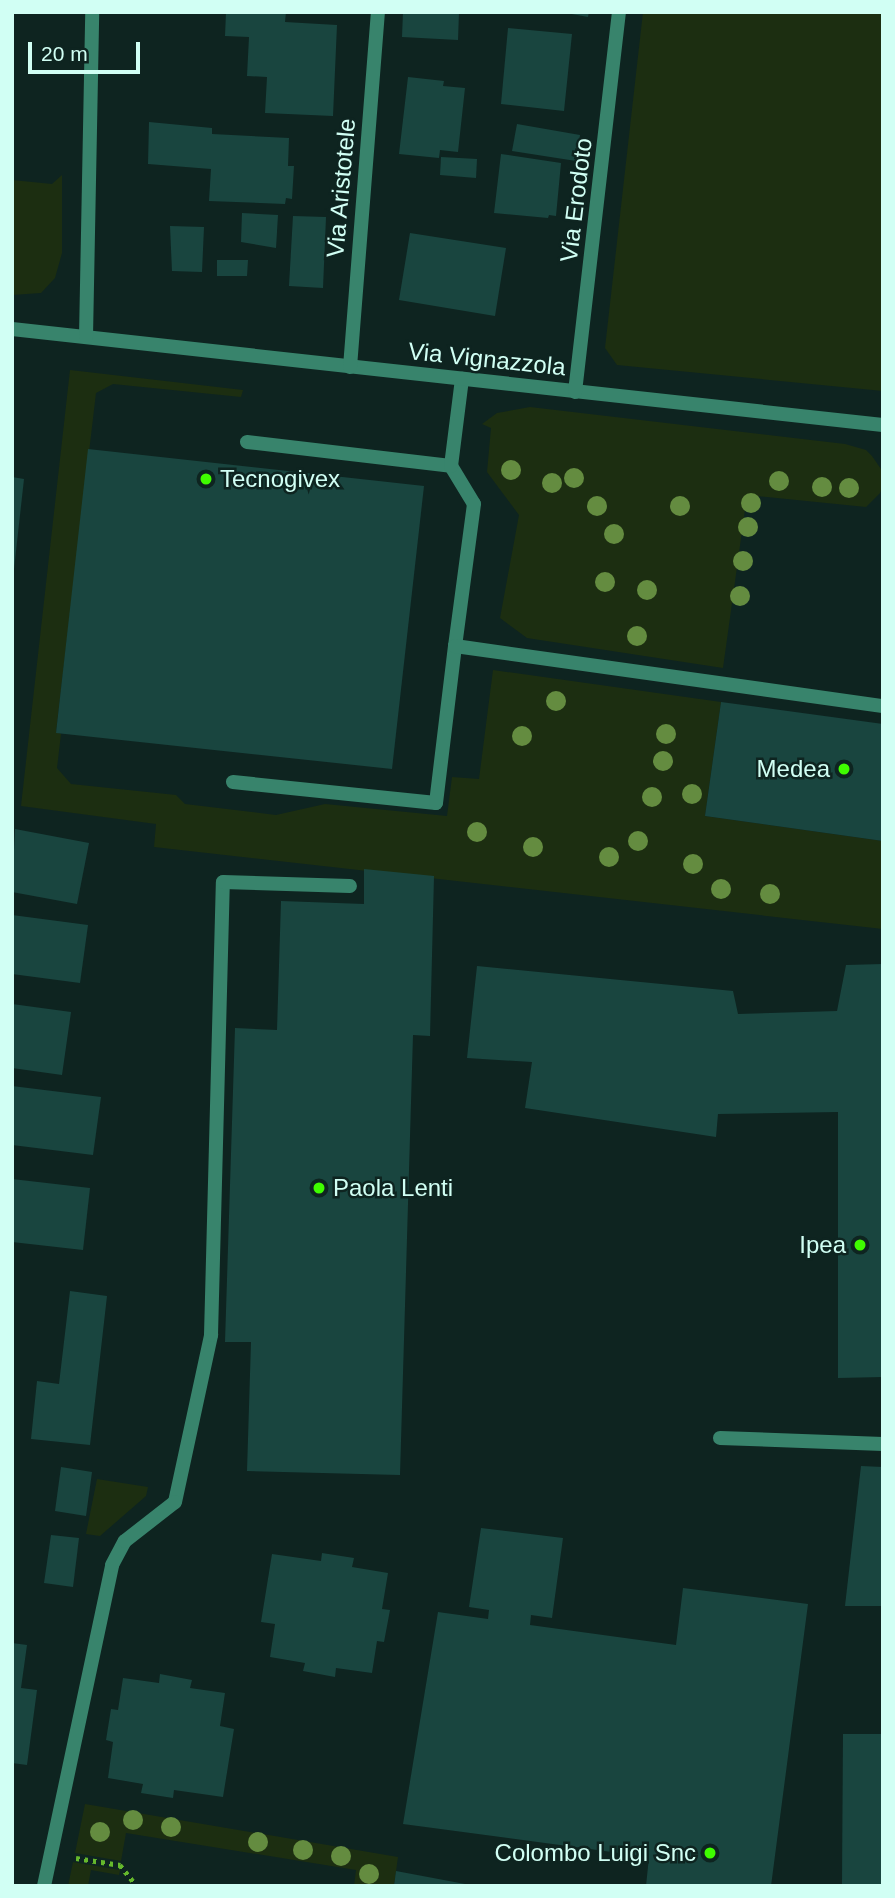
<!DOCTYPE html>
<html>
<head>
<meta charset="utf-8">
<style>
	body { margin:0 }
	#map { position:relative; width:895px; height:1898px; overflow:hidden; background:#0e2420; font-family:Helvetica,sans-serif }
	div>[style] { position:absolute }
	.green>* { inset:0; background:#1c2e11 }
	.building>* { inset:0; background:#19453f }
	.path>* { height:4.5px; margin-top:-2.25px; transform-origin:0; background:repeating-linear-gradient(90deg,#65b82c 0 3.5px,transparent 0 8.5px) }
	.lane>* { height:14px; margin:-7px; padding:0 7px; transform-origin:7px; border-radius:7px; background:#38846c }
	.street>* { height:14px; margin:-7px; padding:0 7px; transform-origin:7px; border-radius:7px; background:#38846c }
	.trees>* { width:20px; height:20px; margin:-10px; border-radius:50%; background:#648c40 }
	.dots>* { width:19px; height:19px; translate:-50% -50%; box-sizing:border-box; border:4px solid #0e2420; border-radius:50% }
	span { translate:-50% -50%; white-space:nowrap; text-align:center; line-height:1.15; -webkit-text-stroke:5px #0e2420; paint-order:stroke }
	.street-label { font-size:24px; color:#d1fff4 }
	.poi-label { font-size:24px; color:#d1fff4 }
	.left { translate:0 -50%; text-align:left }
	.right { translate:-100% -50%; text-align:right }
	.frame { position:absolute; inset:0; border:14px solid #d1fff4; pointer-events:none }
	.scale { position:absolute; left:28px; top:42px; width:112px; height:32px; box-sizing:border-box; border:4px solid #d1fff4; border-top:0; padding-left:9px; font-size:21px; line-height:24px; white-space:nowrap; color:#d1fff4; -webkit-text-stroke:5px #0e2420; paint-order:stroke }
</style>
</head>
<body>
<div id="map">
	<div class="green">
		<i style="clip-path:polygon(643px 12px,883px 12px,883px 391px,617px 365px,605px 348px)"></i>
		<i style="clip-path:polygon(62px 175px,62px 253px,55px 278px,41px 293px,12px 295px,12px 180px,52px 184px)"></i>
		<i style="clip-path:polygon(70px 370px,243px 390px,241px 397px,113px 384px,96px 393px,56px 732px,61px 734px,57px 768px,71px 784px,176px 795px,185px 804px,276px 815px,325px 804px,447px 816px,452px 777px,479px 779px,493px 670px,721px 702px,705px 816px,883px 841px,883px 929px,154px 847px,156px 824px,21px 806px)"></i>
		<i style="clip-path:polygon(530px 407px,845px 444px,866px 450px,872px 456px,883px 472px,883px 484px,880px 493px,866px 507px,747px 495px,723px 668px,527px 638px,500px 618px,519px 515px,487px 472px,491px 428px,482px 424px,497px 413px)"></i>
		<i style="clip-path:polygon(97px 1479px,148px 1487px,146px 1496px,100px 1536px,86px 1534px)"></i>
		<i style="clip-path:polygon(85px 1804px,398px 1857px,394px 1886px,354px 1886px,356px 1870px,126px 1833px,121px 1861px,75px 1853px)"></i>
		<i style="clip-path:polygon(73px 1862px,120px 1870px,119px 1875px,91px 1870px,88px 1886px,68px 1886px)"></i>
	</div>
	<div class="building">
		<i style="clip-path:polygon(226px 12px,286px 12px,285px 22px,337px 25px,333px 116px,265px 113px,267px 77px,247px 76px,249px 37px,225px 36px)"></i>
		<i style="clip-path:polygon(403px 12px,459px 12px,458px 40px,402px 37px)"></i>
		<i style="clip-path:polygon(561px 12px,589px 12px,588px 17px)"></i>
		<i style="clip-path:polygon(508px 28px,572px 34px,564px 111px,501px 104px)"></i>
		<i style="clip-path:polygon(408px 77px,444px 81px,443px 86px,465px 88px,458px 152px,440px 150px,439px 158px,399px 154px)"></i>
		<i style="clip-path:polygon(149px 122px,212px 128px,212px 134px,289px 138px,288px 166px,294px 166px,292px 199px,286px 198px,285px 204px,209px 201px,211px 169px,148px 164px)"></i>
		<i style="clip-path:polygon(517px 124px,580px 135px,576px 161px,512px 151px)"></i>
		<i style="clip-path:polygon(501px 154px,561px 163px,556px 216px,549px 215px,548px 218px,494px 213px)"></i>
		<i style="clip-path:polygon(441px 157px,477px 159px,476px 178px,440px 175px)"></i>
		<i style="clip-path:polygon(242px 213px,278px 215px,276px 248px,241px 242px)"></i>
		<i style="clip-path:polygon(293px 216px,326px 217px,323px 288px,289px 286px)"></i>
		<i style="clip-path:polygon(170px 226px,204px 227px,202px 272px,172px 271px)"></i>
		<i style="clip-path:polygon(410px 233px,506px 248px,495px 316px,399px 300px)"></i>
		<i style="clip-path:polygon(217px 260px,248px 260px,247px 276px,217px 276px)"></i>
		<i style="clip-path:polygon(88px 449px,424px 486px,392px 769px,56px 733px)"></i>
		<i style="clip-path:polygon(12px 477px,24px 479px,14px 569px,12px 569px)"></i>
		<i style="clip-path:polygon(721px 702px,883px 724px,883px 841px,705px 816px)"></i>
		<i style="clip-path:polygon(15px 829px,89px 843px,77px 904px,12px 892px)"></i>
		<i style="clip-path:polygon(364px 869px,434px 876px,430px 1036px,413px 1035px,400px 1475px,247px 1471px,251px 1342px,225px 1342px,235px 1028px,277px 1030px,281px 901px,364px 904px)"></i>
		<i style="clip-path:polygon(12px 915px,88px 925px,80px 983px,12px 974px)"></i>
		<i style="clip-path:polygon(883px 964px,883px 1377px,838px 1378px,838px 1112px,718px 1114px,716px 1137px,525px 1108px,532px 1062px,467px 1058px,477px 966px,733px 991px,738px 1014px,837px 1011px,846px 965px)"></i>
		<i style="clip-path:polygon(12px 1004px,71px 1012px,62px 1075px,12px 1068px)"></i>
		<i style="clip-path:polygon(12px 1086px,101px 1097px,93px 1155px,12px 1145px)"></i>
		<i style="clip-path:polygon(12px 1179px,90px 1188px,83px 1250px,12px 1242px)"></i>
		<i style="clip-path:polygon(70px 1291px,107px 1296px,90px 1445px,31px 1439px,37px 1381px,59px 1384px)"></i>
		<i style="clip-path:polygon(861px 1466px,883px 1467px,883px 1606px,845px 1606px)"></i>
		<i style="clip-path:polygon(61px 1467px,92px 1472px,86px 1516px,55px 1511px)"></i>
		<i style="clip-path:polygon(481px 1528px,563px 1538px,552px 1618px,531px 1615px,530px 1625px,676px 1645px,683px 1588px,808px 1604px,771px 1886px,646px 1886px,649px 1857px,403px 1824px,438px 1612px,488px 1619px,489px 1610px,469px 1607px)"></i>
		<i style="clip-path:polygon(51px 1535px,79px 1538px,73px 1587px,44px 1583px)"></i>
		<i style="clip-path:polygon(322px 1553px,354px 1558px,352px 1567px,388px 1573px,382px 1609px,390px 1610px,384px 1642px,377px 1641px,372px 1673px,336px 1668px,335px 1677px,303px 1671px,305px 1663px,270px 1657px,275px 1624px,261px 1622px,272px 1554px,321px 1561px)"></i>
		<i style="clip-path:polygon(12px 1643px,27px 1645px,21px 1688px,37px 1690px,27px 1765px,12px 1763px)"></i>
		<i style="clip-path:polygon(160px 1674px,192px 1680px,190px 1688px,225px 1693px,220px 1726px,234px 1729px,223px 1797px,174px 1790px,173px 1798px,141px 1793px,143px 1784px,108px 1778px,113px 1742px,106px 1740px,111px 1709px,118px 1710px,123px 1678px,159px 1683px)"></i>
		<i style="clip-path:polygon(843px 1734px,883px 1734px,883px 1886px,842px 1886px)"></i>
		<i style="clip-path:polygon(396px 1871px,465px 1884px,465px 1886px,394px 1886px)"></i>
	</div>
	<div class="path">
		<i style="left:76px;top:1858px;width:45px;rotate:9deg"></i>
		<i style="left:120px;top:1865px;width:21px;rotate:51deg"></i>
	</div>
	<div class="lane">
		<i style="left:247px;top:442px;width:205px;rotate:6.7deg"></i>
		<i style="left:451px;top:466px;width:44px;rotate:58.8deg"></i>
		<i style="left:474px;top:504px;width:143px;rotate:97.6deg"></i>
		<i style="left:451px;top:466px;width:88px;rotate:-82.8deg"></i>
		<i style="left:233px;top:782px;width:204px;rotate:5.9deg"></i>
		<i style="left:436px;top:803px;width:158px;rotate:-83.1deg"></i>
		<i style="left:455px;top:646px;width:432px;rotate:8deg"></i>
		<i style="left:720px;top:1438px;width:163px;rotate:2.1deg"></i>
		<i style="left:175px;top:1502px;width:171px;rotate:-77.8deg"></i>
		<i style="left:211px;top:1335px;width:453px;rotate:-88.5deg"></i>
		<i style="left:223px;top:882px;width:127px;rotate:1.8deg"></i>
	</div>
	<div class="street">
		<i style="left:12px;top:329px;width:876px;rotate:6.29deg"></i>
		<i style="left:86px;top:337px;width:325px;rotate:-88.9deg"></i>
		<i style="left:350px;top:367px;width:356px;rotate:-85.5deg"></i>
		<i style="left:575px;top:392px;width:383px;rotate:-83.4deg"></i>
		<i style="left:44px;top:1886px;width:328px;rotate:-78deg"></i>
		<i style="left:112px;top:1565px;width:27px;rotate:-62deg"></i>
		<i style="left:125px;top:1541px;width:63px;rotate:-38deg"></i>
	</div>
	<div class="trees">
		<i style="left:511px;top:470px"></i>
		<i style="left:574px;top:478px"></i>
		<i style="left:779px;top:481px"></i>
		<i style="left:552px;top:483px"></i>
		<i style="left:822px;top:487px"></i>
		<i style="left:849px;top:488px"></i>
		<i style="left:751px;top:503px"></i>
		<i style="left:597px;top:506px"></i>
		<i style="left:680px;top:506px"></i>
		<i style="left:748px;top:527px"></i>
		<i style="left:614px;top:534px"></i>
		<i style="left:743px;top:561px"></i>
		<i style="left:605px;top:582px"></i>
		<i style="left:647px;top:590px"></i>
		<i style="left:740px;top:596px"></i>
		<i style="left:637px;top:636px"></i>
		<i style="left:556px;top:701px"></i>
		<i style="left:666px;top:734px"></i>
		<i style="left:522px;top:736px"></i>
		<i style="left:663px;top:761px"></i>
		<i style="left:692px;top:794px"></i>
		<i style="left:652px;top:797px"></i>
		<i style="left:477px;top:832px"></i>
		<i style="left:638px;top:841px"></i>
		<i style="left:533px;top:847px"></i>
		<i style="left:609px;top:857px"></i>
		<i style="left:693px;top:864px"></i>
		<i style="left:721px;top:889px"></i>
		<i style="left:770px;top:894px"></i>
		<i style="left:133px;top:1820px"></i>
		<i style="left:171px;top:1827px"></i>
		<i style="left:100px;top:1832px"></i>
		<i style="left:258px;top:1842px"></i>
		<i style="left:303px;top:1850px"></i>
		<i style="left:341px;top:1856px"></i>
		<i style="left:369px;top:1874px"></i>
	</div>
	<div class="dots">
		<i style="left:206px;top:479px;background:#3ffc00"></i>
		<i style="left:844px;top:769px;background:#3ffc00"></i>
		<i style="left:319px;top:1188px;background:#3ffc00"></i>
		<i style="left:860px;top:1245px;background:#3ffc00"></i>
		<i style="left:710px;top:1853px;background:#3ffc00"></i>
	</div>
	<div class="street-label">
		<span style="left:341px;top:188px;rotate:-85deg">Via Aristotele</span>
		<span style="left:576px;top:200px;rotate:-83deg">Via Erodoto</span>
		<span style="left:487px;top:359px;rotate:6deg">Via Vignazzola</span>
	</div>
	<div class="poi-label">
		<span class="left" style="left:220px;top:479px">Tecnogivex</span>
		<span class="right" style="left:830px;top:769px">Medea</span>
		<span class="left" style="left:333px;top:1188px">Paola Lenti</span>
		<span class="right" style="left:846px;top:1245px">Ipea</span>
		<span class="right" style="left:696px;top:1853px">Colombo Luigi Snc</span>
	</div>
	<div class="frame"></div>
	<div class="scale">20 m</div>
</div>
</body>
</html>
